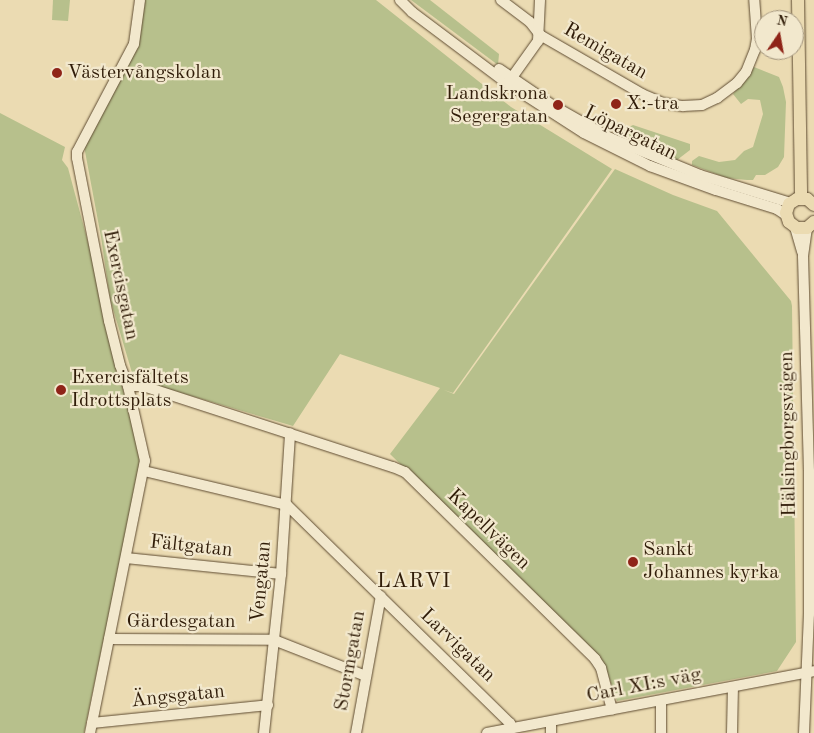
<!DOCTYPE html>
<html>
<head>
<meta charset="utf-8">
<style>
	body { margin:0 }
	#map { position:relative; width:814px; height:733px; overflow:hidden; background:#ebdbb2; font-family:"Old Standard TT",serif }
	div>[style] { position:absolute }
	.green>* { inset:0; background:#b7c08c }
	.roads { filter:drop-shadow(0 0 1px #5f4c32) drop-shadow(0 0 1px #5f4c32) }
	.minor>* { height:10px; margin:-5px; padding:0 5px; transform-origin:5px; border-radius:5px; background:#f2e8cd }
	.major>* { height:12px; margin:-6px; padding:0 6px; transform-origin:6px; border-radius:6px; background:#ebdbb2 }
	.dots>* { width:14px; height:14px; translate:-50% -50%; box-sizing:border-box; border:2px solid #f2e8cd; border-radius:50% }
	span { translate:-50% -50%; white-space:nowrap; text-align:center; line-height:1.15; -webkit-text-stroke:4.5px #f2e8cd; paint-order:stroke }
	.street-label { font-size:20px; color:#301c08 }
	.poi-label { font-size:20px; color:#301c08 }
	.left { translate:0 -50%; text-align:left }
	.right { translate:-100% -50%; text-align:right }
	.neighbourhood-label { font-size:21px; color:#301c08; letter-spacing:1px }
	.north { position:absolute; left:754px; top:10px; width:50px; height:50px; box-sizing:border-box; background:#f2e8cd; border:1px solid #a4967e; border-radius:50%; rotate:12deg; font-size:14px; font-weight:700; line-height:20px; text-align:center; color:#301c08 }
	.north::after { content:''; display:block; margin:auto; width:18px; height:22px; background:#8f2418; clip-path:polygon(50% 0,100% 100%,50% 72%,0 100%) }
</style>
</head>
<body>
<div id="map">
	<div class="green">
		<i style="clip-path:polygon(53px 0,70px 0,68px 21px,52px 20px)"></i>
		<i style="clip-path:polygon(142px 0,376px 0,511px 107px,612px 169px,453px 393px,444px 390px,454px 394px,615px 169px,673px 195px,717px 211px,791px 301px,792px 306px,796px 642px,777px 671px,617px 701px,606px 669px,597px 657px,390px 454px,440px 388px,340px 354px,293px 426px,151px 384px,133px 376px,110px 299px,101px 237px,84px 146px,139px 40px)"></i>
		<i style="clip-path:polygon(411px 0,430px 0,499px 54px,498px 65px)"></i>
		<i style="clip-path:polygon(754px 67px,779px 77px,783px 87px,786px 102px,784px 157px,778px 167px,765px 175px,756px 175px,753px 180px,747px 180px,727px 178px,692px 165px,692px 161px,699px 156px,719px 162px,735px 160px,744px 151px,753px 147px,763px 114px,760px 100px,748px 99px,741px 104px,733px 94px)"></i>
		<i style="clip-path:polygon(0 113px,65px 147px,62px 160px,68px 168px,95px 268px,105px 317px,141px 461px,84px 733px,0 733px)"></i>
		<i style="clip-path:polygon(598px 114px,629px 127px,633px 125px,690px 144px,690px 150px,677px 160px,597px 122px,595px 119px)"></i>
	</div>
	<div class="roads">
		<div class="minor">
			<i style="left:400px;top:0;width:17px;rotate:45deg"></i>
			<i style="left:412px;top:12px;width:120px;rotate:36.9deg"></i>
			<i style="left:508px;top:84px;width:90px;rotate:32.8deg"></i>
			<i style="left:584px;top:133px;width:74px;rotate:26.6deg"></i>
			<i style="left:650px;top:166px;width:70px;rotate:20deg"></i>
			<i style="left:716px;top:190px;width:64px;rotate:17.3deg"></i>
			<i style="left:777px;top:209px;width:11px;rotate:34deg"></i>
			<i style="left:501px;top:0;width:36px;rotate:37deg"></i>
			<i style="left:530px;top:22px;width:16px;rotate:52deg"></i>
			<i style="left:540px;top:35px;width:118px;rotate:30deg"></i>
			<i style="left:642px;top:94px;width:23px;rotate:23deg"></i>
			<i style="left:663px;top:103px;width:20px;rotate:9deg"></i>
			<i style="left:683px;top:106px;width:19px;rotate:-3deg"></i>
			<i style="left:702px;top:105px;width:17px;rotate:-25deg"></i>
			<i style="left:717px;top:98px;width:25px;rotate:-37deg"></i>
			<i style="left:737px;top:83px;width:14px;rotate:-51deg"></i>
			<i style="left:746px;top:72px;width:24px;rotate:-68deg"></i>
			<i style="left:755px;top:50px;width:11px;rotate:-80deg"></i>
			<i style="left:757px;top:39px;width:39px;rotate:-94deg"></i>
			<i style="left:499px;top:69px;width:64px;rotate:34.2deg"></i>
			<i style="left:552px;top:105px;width:67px;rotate:29.6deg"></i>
			<i style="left:610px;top:138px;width:97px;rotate:22.3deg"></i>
			<i style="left:700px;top:175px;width:95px;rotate:17.1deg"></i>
			<i style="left:508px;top:83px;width:52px;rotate:-54.5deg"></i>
			<i style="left:538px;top:41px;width:41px;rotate:-87.2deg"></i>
			<i style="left:795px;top:227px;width:26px;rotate:74deg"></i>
			<i style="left:128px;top:386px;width:15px"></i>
			<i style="left:143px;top:386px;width:263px;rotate:18deg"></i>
			<i style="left:393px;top:467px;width:13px;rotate:23deg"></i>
			<i style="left:405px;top:472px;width:267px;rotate:44.5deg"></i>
			<i style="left:595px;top:659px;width:11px;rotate:56deg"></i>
			<i style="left:601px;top:668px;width:43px;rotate:75.3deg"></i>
			<i style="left:144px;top:471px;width:147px;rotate:13.4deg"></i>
			<i style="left:287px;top:505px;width:312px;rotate:44.4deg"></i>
			<i style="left:510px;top:723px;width:5px;rotate:68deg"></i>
			<i style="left:126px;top:558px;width:156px;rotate:5.9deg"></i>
			<i style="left:109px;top:639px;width:165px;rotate:0.3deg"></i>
			<i style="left:274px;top:640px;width:99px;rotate:21.4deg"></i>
			<i style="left:661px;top:701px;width:32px;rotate:90deg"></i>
			<i style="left:551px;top:722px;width:11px;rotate:90deg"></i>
			<i style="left:92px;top:723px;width:177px;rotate:-5.8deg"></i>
			<i style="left:90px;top:733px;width:278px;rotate:-78.6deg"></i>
			<i style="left:145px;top:461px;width:77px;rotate:-102.8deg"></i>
			<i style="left:128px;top:386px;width:22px;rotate:-111deg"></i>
			<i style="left:120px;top:365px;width:45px;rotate:-104deg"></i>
			<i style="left:109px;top:321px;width:166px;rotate:-101.1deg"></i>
			<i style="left:77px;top:158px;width:6px;rotate:-90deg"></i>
			<i style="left:77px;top:152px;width:122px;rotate:-62.2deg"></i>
			<i style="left:134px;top:44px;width:44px;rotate:-82.2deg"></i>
			<i style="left:264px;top:733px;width:160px;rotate:-83.9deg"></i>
			<i style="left:281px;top:574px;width:141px;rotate:-86.3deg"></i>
			<i style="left:356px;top:733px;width:139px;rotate:-79.7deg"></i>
			<i style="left:487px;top:733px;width:333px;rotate:-10.7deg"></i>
			<i style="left:732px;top:733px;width:46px;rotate:-88.8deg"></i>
			<i style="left:804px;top:733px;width:119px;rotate:-87.6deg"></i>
			<i style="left:809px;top:614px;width:143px;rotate:-90deg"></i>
			<i style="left:809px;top:471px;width:215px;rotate:-91.6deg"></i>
			<i style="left:803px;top:256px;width:28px;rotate:-82deg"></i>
		</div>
		<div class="major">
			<i style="left:798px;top:0;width:198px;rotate:89.1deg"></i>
			<i style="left:814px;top:205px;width:9px;rotate:-139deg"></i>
			<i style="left:807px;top:199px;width:10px;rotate:180deg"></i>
			<i style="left:797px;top:199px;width:9px;rotate:148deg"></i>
			<i style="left:789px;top:204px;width:9px;rotate:108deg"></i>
			<i style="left:786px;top:213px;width:9px;rotate:72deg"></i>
			<i style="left:789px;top:222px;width:10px;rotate:37deg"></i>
			<i style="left:797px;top:228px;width:10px"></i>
			<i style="left:807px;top:228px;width:9px;rotate:-41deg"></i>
		</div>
	</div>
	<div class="dots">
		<i style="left:57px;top:73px;background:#8f2418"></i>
		<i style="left:616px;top:104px;background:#8f2418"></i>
		<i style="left:558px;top:105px;background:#8f2418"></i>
		<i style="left:61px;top:390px;background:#8f2418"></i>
		<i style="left:633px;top:562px;background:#8f2418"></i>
	</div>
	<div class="street-label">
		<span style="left:605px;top:52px;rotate:30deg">Remigatan</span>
		<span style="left:630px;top:134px;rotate:26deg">Löpargatan</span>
		<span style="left:120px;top:285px;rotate:78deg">Exercisgatan</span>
		<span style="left:789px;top:434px;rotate:-91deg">Hälsingborgsvägen</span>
		<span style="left:488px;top:530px;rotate:44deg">Kapellvägen</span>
		<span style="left:191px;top:547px;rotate:6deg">Fältgatan</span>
		<span style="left:262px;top:582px;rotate:-85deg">Vengatan</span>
		<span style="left:181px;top:622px">Gärdesgatan</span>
		<span style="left:457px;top:646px;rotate:44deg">Larvigatan</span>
		<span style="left:351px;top:661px;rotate:-80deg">Stormgatan</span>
		<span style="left:644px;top:686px;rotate:-11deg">Carl XI:s väg</span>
		<span style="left:178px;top:697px;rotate:-6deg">Ängsgatan</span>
	</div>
	<div class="poi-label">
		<span class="left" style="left:67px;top:73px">Västervångskolan</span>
		<span class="right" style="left:548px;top:106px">Landskrona<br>Segergatan</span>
		<span class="left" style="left:626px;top:104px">X:-tra</span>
		<span class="left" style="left:71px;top:390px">Exercisfältets<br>Idrottsplats</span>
		<span class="left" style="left:643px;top:562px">Sankt<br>Johannes kyrka</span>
	</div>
	<div class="neighbourhood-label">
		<span style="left:414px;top:582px">LARVI</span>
	</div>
	<div class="north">N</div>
</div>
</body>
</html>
